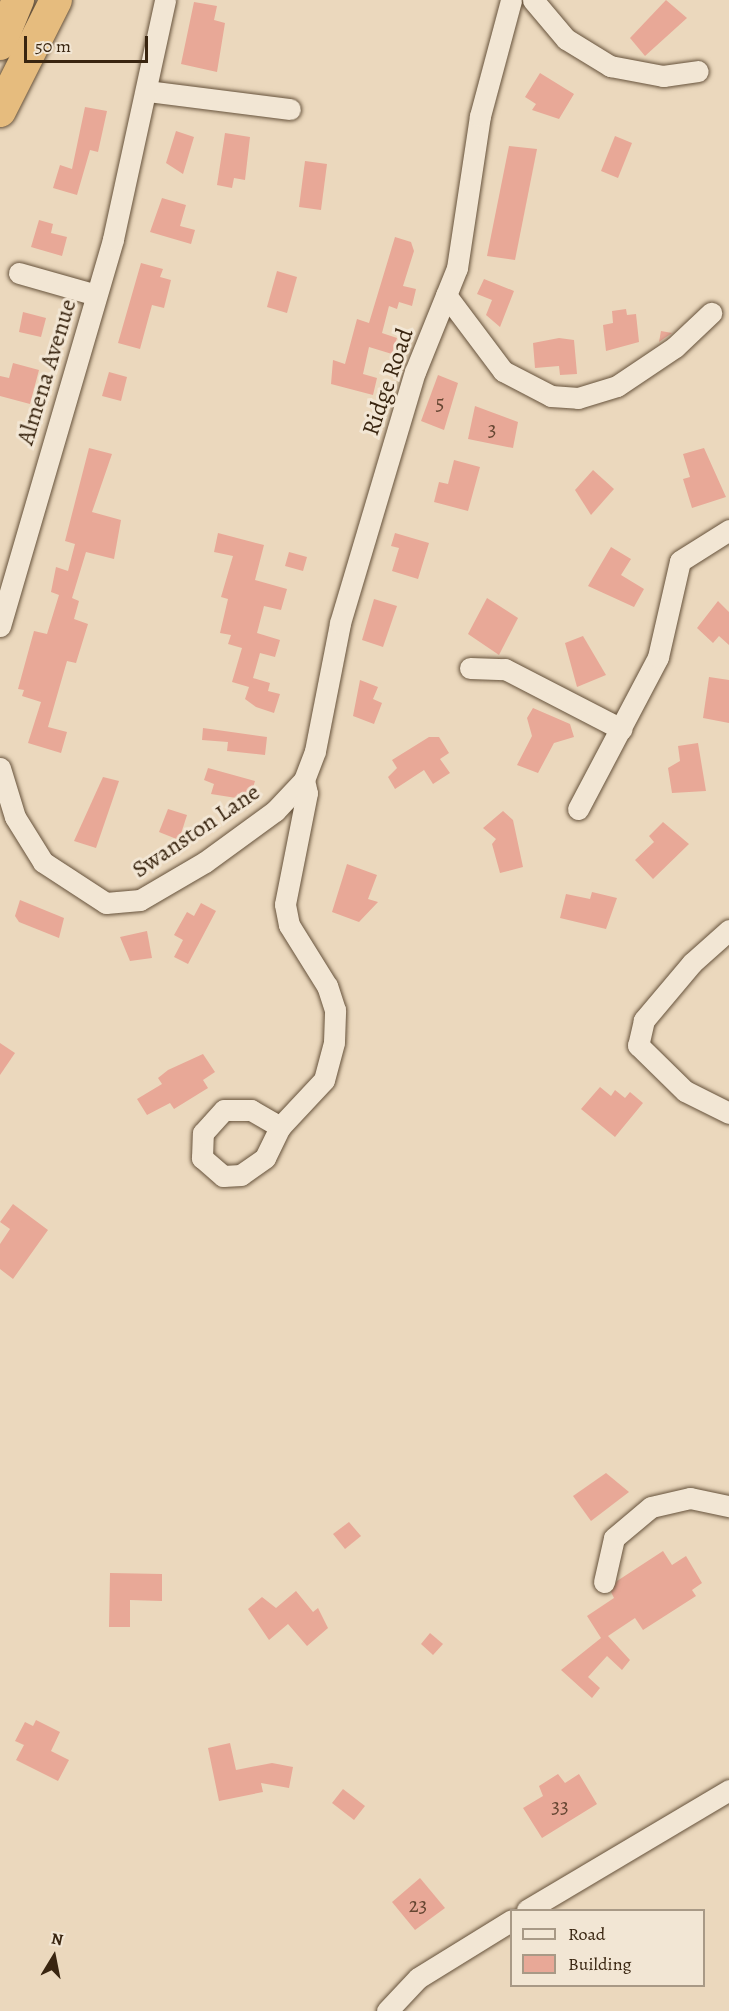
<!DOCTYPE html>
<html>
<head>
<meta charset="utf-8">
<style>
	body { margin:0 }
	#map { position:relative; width:729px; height:2011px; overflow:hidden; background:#ebd8bd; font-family:Alegreya,serif }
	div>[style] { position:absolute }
	.building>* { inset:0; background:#e8a897 }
	.roads { filter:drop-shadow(0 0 2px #66523b) drop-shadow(0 0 2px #66523b) }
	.minor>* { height:21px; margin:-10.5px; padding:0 10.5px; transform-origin:10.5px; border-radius:10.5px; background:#f2e6d4 }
	.highway>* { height:32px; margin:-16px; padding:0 16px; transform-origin:16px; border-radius:16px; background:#e6bc7e }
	span { translate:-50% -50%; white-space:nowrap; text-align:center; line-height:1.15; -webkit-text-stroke:6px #f2e6d4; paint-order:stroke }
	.number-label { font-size:21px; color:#654632 }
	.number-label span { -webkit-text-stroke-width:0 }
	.street-label { font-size:24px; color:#392510 }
	.legend { position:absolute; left:510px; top:1909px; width:195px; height:78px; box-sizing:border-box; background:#f2e6d4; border:2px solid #a89986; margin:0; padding:8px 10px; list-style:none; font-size:18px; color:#392510 }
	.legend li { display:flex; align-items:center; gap:12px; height:30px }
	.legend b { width:30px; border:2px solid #a89986 }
	.north { position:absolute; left:24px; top:1927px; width:60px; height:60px; -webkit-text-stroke:4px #f2e6d4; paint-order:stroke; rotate:10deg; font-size:16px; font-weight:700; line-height:24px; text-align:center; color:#392510 }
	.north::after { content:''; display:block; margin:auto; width:21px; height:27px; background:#392510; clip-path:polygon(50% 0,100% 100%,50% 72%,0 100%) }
	.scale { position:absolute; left:24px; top:36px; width:124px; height:27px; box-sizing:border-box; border:3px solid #392510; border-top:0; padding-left:8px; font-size:18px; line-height:21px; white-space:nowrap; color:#392510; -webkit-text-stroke:4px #f2e6d4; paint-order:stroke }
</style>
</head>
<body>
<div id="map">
	<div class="building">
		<i style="clip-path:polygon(666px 0,687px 18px,645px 56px,630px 38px)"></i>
		<i style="clip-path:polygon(194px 2px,217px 6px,214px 20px,225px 23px,217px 72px,181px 64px)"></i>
		<i style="clip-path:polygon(540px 73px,574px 94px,559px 119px,532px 110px,536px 104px,525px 97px)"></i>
		<i style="clip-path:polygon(85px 107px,107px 111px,98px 152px,90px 150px,77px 195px,53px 188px,60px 165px,72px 169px)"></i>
		<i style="clip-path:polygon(176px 131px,194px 137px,183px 174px,166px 163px)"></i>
		<i style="clip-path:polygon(225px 133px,250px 137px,245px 180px,234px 178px,232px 188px,217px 185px)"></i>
		<i style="clip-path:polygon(615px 136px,632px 143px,618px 178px,601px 171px)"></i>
		<i style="clip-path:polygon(509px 146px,537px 149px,515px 260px,487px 256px)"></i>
		<i style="clip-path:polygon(305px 161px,327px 164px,321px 210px,299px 207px)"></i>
		<i style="clip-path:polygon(162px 198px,186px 205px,180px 226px,195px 230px,191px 244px,150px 232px)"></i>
		<i style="clip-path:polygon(39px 220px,53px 224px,51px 233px,67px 237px,62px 256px,31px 247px)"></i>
		<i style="clip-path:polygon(395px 237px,411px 242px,414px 251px,403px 286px,416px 289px,412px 306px,399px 302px,397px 309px,389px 306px,382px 333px,397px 338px,392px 354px,369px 347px,363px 374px,377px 378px,373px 395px,331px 384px,333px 360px,345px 364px,357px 319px,369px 323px)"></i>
		<i style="clip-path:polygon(141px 263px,163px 269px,160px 277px,171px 280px,164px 308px,152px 305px,140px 349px,118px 343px)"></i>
		<i style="clip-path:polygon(277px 271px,297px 277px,287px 313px,267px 307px)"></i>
		<i style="clip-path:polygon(484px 279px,514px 291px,500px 327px,486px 315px,492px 300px,477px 294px)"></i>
		<i style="clip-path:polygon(626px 309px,627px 315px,636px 314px,639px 342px,606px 351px,603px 325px,613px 323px,612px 311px)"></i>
		<i style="clip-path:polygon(23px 312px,46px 318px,41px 337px,19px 332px)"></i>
		<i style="clip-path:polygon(661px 331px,672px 333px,659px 342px)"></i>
		<i style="clip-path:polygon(559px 338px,574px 340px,577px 374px,560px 375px,559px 366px,535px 368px,533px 343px)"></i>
		<i style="clip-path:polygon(13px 363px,39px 370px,30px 404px,0 396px,0 376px,9px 378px)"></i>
		<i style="clip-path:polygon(109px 372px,127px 377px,121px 401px,102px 396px)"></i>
		<i style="clip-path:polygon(438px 375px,458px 383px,444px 430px,421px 421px)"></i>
		<i style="clip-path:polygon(475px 406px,518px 422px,513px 448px,468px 439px)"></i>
		<i style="clip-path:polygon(89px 448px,112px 454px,92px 512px,121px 520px,114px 559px,86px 552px,72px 598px,79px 601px,74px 619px,88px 624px,76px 663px,67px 661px,48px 727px,67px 732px,61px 753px,28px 743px,41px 702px,22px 696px,24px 690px,18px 689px,34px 631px,47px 634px,59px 595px,51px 592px,56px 567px,68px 571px,75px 544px,65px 541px)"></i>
		<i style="clip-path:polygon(704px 448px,726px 497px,692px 508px,683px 479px,690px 477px,683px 454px)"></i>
		<i style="clip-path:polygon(454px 460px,480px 467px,468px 511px,434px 502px,439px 482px,448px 484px)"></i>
		<i style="clip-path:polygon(593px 470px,614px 489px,591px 515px,575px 490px)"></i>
		<i style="clip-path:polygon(218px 533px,264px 545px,255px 580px,287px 589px,281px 610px,264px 606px,257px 633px,280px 640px,275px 657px,260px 653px,253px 678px,270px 683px,268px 691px,280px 694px,274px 713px,256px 707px,245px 699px,249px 687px,232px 682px,242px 648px,228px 644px,231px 635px,220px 633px,228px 599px,221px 597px,233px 556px,214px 552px)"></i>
		<i style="clip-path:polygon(395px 533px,429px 543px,418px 579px,392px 571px,399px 548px,391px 546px)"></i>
		<i style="clip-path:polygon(611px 547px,631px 559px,621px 575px,644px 589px,634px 607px,588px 586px)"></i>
		<i style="clip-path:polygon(289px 552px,307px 557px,303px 571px,285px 566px)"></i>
		<i style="clip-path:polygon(487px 598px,518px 618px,499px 655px,468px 634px)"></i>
		<i style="clip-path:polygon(374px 599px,397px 606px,383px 647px,362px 640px)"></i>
		<i style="clip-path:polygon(718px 601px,729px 612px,729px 645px,719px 636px,713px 643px,697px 628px)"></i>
		<i style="clip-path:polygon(583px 636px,606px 675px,577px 687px,565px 643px)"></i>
		<i style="clip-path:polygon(709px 677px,729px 680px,729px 723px,703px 718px)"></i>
		<i style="clip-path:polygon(360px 680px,378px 687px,373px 699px,382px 703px,374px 724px,353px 716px)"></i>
		<i style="clip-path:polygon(533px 708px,570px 724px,574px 737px,554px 743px,538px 773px,517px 765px,532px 736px,527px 718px)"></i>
		<i style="clip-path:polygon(203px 728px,267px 737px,265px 755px,227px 751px,228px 742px,202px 740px)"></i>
		<i style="clip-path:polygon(429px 737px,439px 737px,449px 753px,440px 759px,450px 773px,433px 784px,424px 770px,395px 789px,388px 777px,397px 768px,392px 760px)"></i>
		<i style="clip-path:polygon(698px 743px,706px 791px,672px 793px,668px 768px,680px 761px,678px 746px)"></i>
		<i style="clip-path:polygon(208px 768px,255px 781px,249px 800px,211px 794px,214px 784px,204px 780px)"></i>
		<i style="clip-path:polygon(103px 777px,119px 781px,96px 848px,74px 841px)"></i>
		<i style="clip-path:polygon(168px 809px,187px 815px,179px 840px,159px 832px)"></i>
		<i style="clip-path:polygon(503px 811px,513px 820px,523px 867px,500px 873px,492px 844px,496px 839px,483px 828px)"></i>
		<i style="clip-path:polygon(663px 822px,689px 844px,653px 879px,635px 860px,654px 842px,649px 836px)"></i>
		<i style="clip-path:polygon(347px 864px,377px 875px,368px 899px,378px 902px,359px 922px,332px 912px)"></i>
		<i style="clip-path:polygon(592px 892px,617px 898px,606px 929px,560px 918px,566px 894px,590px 899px)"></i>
		<i style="clip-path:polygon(20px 900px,64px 918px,59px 938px,19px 922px,15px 916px)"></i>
		<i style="clip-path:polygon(201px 903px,216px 911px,188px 964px,174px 957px,183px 940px,174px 935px,187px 912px,194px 916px)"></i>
		<i style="clip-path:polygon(147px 931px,152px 958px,130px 961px,120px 937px)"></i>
		<i style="clip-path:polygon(0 1043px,15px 1053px,0 1075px)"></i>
		<i style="clip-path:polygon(203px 1054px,215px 1072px,203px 1080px,208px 1088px,174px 1109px,170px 1103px,147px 1115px,137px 1099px,162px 1084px,158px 1078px,168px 1070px)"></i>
		<i style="clip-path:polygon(600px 1087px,611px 1096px,615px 1090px,625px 1098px,630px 1092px,643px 1103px,615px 1137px,581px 1109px)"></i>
		<i style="clip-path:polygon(13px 1204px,48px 1230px,13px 1279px,0 1269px,0 1244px,10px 1229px,0 1222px)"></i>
		<i style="clip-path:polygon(606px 1473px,629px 1492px,591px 1521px,573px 1496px)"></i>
		<i style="clip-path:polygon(349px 1522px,361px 1536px,345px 1549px,333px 1534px)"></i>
		<i style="clip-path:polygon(663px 1551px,672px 1565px,686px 1556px,702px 1583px,692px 1590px,696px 1596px,643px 1630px,635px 1618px,608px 1636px,630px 1660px,622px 1670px,607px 1656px,588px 1677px,600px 1688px,592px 1698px,561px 1670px,601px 1638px,587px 1616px,614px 1598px,611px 1592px,617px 1581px)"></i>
		<i style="clip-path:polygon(110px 1573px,162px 1574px,162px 1601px,130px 1600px,130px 1627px,109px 1627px)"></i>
		<i style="clip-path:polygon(296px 1591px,313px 1612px,318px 1608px,328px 1628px,307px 1646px,288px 1624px,269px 1640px,248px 1609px,262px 1597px,276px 1608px)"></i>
		<i style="clip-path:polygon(430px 1633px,443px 1644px,433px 1655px,421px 1644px)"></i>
		<i style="clip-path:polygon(36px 1720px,60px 1732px,51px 1751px,69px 1760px,58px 1781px,16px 1760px,24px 1745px,15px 1741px,25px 1722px,33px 1726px)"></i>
		<i style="clip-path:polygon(230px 1743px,236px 1770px,272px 1763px,293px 1767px,289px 1788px,261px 1783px,263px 1792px,219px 1801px,208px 1748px)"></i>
		<i style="clip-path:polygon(558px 1774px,565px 1783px,579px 1774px,597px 1804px,542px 1838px,523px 1808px,543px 1796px,539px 1786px)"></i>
		<i style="clip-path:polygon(343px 1789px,365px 1806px,354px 1820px,332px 1803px)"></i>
		<i style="clip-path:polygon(420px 1878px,445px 1908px,415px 1930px,392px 1902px)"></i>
	</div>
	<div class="roads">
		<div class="minor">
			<i style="left:533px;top:0;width:51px;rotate:49.8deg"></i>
			<i style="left:566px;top:39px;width:52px;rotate:31.5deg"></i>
			<i style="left:610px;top:66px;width:54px;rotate:10.7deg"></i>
			<i style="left:663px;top:76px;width:35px;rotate:-8deg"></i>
			<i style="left:147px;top:91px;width:144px;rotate:7.2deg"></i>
			<i style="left:19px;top:273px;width:80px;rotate:15.9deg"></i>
			<i style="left:446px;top:295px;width:95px;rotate:53.1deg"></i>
			<i style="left:503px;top:371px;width:54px;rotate:27.5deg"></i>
			<i style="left:551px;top:396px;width:27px;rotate:4deg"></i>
			<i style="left:578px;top:398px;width:41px;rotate:-17.1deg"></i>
			<i style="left:617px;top:386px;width:70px;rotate:-33.9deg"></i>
			<i style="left:675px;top:347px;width:50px;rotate:-43.4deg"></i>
			<i style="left:0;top:626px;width:403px;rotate:-73.7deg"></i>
			<i style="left:113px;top:239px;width:245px;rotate:-77.7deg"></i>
			<i style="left:470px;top:668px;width:35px;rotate:2deg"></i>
			<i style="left:505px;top:669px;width:131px;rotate:27.3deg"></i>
			<i style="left:0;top:768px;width:51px;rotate:73deg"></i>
			<i style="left:15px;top:817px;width:53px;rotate:58.1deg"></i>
			<i style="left:43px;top:862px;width:75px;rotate:33.1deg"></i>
			<i style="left:106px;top:903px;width:34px;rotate:-5deg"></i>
			<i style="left:140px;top:900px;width:75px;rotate:-30.3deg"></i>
			<i style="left:205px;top:862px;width:87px;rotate:-36.1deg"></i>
			<i style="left:275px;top:811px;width:42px;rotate:-46.9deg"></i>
			<i style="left:304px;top:780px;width:31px;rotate:-69deg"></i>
			<i style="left:315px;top:751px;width:130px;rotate:-78.9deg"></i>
			<i style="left:340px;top:623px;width:262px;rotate:-73.4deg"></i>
			<i style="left:415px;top:372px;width:112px;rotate:-68deg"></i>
			<i style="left:457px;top:268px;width:154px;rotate:-81.4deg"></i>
			<i style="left:480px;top:116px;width:120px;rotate:-75deg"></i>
			<i style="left:578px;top:809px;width:172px;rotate:-62.2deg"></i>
			<i style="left:658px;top:657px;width:98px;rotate:-77.1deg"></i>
			<i style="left:680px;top:561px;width:58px;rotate:-32.3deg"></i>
			<i style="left:729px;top:930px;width:50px;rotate:138.3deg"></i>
			<i style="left:692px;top:963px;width:75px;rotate:130.1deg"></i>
			<i style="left:644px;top:1020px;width:26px;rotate:103deg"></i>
			<i style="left:638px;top:1045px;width:66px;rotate:44.4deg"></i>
			<i style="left:685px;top:1091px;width:49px;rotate:26.6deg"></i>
			<i style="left:280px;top:1127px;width:34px;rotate:116deg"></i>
			<i style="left:265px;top:1158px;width:29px;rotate:145deg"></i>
			<i style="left:241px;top:1175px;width:18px;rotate:177deg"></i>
			<i style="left:223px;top:1176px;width:28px;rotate:-139deg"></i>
			<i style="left:202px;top:1158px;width:25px;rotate:-88deg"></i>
			<i style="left:203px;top:1133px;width:31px;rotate:-48deg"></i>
			<i style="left:224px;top:1110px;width:27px"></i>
			<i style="left:251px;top:1110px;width:34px;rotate:30deg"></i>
			<i style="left:280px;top:1127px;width:64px;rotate:-46.9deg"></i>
			<i style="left:324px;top:1080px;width:39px;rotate:-75deg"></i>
			<i style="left:334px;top:1042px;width:32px;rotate:-88deg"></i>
			<i style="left:335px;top:1010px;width:25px;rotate:-108deg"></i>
			<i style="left:327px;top:986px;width:72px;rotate:-121.9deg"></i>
			<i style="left:289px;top:925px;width:21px;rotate:-101deg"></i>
			<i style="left:285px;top:904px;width:113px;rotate:-78.8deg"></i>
			<i style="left:307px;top:793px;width:13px;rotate:-103deg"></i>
			<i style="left:604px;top:1582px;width:45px;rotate:-77.2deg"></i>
			<i style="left:614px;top:1538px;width:48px;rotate:-40deg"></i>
			<i style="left:651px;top:1507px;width:40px;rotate:-13deg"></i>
			<i style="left:690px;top:1498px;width:40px;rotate:12deg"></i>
			<i style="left:527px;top:1910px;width:235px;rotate:-30.7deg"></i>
			<i style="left:387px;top:2011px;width:45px;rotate:-46.8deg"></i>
			<i style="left:418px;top:1978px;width:110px;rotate:-31.7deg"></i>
		</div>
		<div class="highway">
			<i style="left:0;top:44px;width:48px;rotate:-67.8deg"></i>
			<i style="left:0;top:111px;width:124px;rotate:-63.2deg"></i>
		</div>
	</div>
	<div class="number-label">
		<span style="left:440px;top:403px">5</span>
		<span style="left:492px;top:429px">3</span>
		<span style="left:560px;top:1806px">33</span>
		<span style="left:418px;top:1905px">23</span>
	</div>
	<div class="street-label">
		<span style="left:47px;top:372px;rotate:-73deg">Almena Avenue</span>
		<span style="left:388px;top:382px;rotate:-71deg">Ridge Road</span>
		<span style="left:196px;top:831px;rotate:-34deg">Swanston Lane</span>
	</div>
	<ul class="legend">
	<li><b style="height:8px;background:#f2e6d4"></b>Road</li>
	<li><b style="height:16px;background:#e8a897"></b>Building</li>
	</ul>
	<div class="north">N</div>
	<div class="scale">50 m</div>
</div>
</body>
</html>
